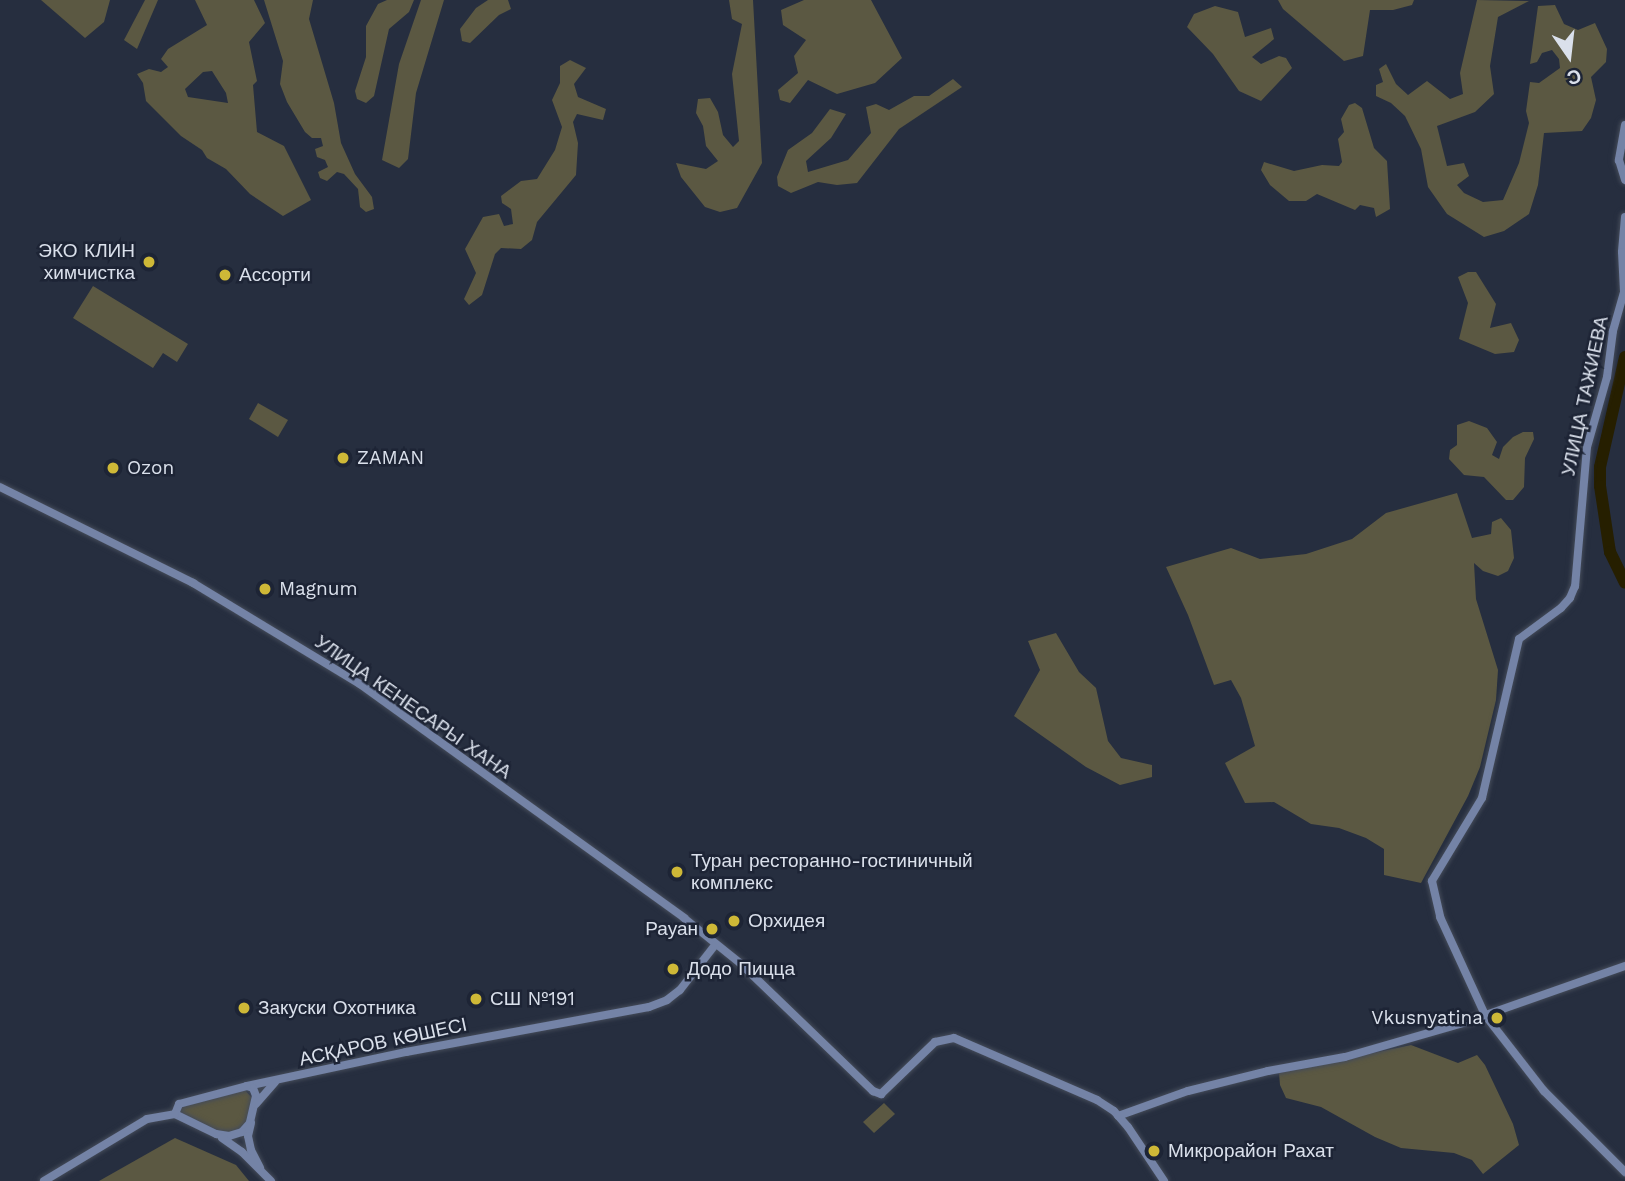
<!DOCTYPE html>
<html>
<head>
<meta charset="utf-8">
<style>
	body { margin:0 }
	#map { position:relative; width:1625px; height:1181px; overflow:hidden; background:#262e3f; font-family:"Work Sans",sans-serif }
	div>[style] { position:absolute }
	.green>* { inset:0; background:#5b5842 }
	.river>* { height:12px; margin:-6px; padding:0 6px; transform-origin:6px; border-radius:6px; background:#261f00 }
	.roads { filter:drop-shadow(0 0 2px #444b59) drop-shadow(0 0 2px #444b59) }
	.secondary>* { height:8px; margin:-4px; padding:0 4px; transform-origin:4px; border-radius:4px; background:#7483a6 }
	.dots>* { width:19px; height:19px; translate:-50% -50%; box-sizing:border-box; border:4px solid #1d2435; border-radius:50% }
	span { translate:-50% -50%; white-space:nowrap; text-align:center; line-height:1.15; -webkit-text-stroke:5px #1d2435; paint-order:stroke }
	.poi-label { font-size:19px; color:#dae0eb }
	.right { translate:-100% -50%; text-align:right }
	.left { translate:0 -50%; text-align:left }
	.street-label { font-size:19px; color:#dae0eb }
	.north { position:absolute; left:1534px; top:21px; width:70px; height:70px; -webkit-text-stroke:5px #1d2435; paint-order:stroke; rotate:166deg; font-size:19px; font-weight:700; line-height:28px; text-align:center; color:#dae0eb }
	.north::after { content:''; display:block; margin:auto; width:24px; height:32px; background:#dae0eb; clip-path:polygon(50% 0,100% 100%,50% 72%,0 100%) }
</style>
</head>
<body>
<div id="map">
	<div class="green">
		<i style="clip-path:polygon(41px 0,110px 0,104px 22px,85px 38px)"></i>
		<i style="clip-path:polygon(145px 0,158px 0,137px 49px,124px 40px)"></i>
		<i style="clip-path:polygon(evenodd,195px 0,254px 0,265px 23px,249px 42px,257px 81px,253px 85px,257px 132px,284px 146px,311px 200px,283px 216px,250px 194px,226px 169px,207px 158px,202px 150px,181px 136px,146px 101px,143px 83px,137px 74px,149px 69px,161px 72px,168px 67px,161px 59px,168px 49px,207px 25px,195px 0,212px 71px,226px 93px,228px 103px,188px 97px,185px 89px,203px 72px,212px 71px)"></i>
		<i style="clip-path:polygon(264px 0,313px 0,309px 19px,334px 103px,341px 143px,355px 174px,372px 197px,374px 209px,366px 212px,360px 207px,358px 189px,344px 174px,337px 172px,327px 181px,320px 178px,318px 172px,328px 167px,325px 160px,317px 157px,315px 149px,323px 146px,321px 138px,312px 138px,305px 132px,287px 102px,280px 84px,283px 61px)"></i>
		<i style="clip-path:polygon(387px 0,414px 0,409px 12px,389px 29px,374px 96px,366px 103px,357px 99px,355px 91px,366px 57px,366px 26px,378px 4px)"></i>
		<i style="clip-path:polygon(421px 0,444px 0,416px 93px,408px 159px,399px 168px,382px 160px,399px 64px)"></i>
		<i style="clip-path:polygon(488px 0,508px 0,511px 9px,499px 15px,470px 43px,462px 41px,460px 29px,476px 8px)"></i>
		<i style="clip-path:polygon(729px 0,753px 0,762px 163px,737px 208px,720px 212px,705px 207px,681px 177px,676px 163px,706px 169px,718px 161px,706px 146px,703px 126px,696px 113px,698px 99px,710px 98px,718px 112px,723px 135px,733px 147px,739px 141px,732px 74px,742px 24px,732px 19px)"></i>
		<i style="clip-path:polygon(804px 0,871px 0,902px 58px,875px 83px,837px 94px,808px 80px,790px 103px,780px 100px,778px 90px,798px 73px,794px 56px,806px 40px,783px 25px,781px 10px)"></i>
		<i style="clip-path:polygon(1278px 0,1414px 0,1412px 5px,1393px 10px,1370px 10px,1363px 56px,1344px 61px,1283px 9px)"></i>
		<i style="clip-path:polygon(1477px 0,1529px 1px,1498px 17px,1490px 66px,1494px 94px,1475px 112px,1437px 126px,1447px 166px,1464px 163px,1469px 176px,1457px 185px,1464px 193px,1483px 202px,1503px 200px,1519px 163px,1529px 123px,1526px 111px,1530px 82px,1539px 83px,1560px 68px,1559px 59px,1552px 50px,1542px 53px,1537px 62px,1530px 64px,1538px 6px,1555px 5px,1564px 24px,1578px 30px,1595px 23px,1607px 49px,1606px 62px,1591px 77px,1596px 100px,1591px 118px,1582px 131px,1544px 133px,1538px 185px,1529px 214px,1504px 231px,1484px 237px,1447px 214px,1428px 187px,1421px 149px,1405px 116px,1391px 103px,1376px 96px,1376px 85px,1383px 82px,1379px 69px,1386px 64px,1396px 84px,1408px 95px,1427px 81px,1450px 99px,1463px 94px,1460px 73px)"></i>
		<i style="clip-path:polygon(1215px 6px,1238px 12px,1245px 37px,1271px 28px,1274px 39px,1252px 57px,1261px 64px,1279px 56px,1286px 58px,1292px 68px,1261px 101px,1239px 91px,1213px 54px,1187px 27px,1194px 14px)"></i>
		<i style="clip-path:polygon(570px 60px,586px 68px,574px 84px,578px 97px,606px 109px,603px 120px,577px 114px,573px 122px,578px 143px,576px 175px,537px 222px,532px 240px,521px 249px,501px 248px,495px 254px,482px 295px,469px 305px,464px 299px,476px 273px,465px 249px,483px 217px,499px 214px,504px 226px,513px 224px,511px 209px,502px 203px,501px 196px,521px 181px,537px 179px,555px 150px,562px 127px,552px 100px,560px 83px,560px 66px)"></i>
		<i style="clip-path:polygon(953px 79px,962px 87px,899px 129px,857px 183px,837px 185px,818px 182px,791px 193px,778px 186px,777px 177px,788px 150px,812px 133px,830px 109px,846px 114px,831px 138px,806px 161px,808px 172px,848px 160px,871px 133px,866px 107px,876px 104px,889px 110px,914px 96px,929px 96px)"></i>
		<i style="clip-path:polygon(1355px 103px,1362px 108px,1374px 148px,1387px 161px,1390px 209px,1376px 217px,1374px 208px,1360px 205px,1355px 210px,1317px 194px,1306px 201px,1289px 201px,1270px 185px,1261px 170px,1264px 162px,1294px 171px,1322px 165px,1339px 166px,1342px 162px,1338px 139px,1344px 132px,1341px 119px,1349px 105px)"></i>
		<i style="clip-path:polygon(1468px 272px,1476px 272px,1496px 304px,1490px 328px,1511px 323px,1519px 340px,1514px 352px,1495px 354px,1459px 339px,1468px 303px,1458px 277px)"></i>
		<i style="clip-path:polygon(93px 286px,188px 344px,177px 362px,163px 353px,153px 368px,73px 318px)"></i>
		<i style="clip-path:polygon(258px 403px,288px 420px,278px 437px,249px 419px)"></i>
		<i style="clip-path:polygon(1469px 421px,1487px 428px,1497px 442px,1492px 455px,1499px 459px,1503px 447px,1513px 437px,1523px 432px,1533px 432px,1534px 439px,1525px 458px,1524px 487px,1513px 500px,1506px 500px,1484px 477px,1464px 475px,1449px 459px,1450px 450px,1457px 445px,1457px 425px)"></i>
		<i style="clip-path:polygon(1457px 493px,1472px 538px,1491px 534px,1492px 522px,1501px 518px,1511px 530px,1514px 558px,1508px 571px,1498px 576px,1483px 571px,1474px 563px,1476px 599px,1498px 670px,1496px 700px,1480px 767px,1468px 796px,1421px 883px,1384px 875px,1384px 849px,1366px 838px,1339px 828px,1311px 824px,1274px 802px,1245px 803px,1225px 763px,1255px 746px,1241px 698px,1231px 680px,1214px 685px,1188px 615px,1166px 567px,1231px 548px,1260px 559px,1306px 554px,1352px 539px,1386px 513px)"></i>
		<i style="clip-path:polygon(1056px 633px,1079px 672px,1096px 688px,1108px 741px,1121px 758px,1152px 765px,1152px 777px,1120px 785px,1086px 767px,1014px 716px,1040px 670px,1028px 641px)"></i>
		<i style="clip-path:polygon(1411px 1045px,1458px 1063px,1477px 1055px,1485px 1065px,1513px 1124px,1519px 1145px,1483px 1174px,1472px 1160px,1454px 1153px,1401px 1148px,1375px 1137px,1321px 1107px,1286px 1098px,1280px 1085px,1279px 1073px)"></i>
		<i style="clip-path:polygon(245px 1090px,252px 1098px,247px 1121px,239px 1130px,229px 1133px,217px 1131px,182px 1116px,180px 1112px,181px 1107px)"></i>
		<i style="clip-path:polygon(884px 1103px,895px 1114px,874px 1133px,863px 1122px)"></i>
		<i style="clip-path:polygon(175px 1138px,236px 1165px,249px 1181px,99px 1181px)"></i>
	</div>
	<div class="river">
		<i style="left:1625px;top:357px;width:113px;rotate:102.8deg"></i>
		<i style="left:1600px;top:467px;width:19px;rotate:90deg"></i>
		<i style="left:1600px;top:486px;width:67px;rotate:81.4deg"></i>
		<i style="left:1610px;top:552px;width:34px;rotate:64deg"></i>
	</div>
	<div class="roads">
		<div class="secondary">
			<i style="left:1625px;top:125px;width:36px;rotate:100deg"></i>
			<i style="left:1619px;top:160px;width:21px;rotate:73deg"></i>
			<i style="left:1625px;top:217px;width:35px;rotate:95deg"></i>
			<i style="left:1622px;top:252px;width:40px;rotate:87.1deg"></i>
			<i style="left:1624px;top:292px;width:41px;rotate:105.8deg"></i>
			<i style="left:1613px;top:331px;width:46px;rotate:97.4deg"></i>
			<i style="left:1607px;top:377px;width:73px;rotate:105.9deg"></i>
			<i style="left:1587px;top:447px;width:140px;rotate:94.9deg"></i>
			<i style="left:1575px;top:586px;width:13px;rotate:113deg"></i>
			<i style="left:1570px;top:598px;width:13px;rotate:132deg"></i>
			<i style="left:1561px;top:608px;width:52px;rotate:143.6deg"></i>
			<i style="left:1519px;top:639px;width:163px;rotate:103.1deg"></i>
			<i style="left:1482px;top:798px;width:97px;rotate:121.1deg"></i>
			<i style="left:1432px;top:881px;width:37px;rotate:77deg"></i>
			<i style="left:1440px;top:917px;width:108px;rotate:65.3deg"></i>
			<i style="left:1485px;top:1015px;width:96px;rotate:52.2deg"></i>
			<i style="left:1544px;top:1091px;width:115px;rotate:45deg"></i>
			<i style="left:0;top:487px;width:216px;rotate:26.4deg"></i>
			<i style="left:193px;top:583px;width:195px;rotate:31.2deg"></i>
			<i style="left:360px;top:684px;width:400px;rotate:35.8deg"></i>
			<i style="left:684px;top:918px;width:72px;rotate:38.8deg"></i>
			<i style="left:740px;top:963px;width:185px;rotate:43.9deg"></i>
			<i style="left:873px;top:1091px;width:9px;rotate:21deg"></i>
			<i style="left:881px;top:1094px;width:75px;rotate:-43.9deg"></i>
			<i style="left:935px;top:1042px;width:19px;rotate:-12deg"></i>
			<i style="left:954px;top:1038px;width:156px;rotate:23.4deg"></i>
			<i style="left:1097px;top:1100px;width:20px;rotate:33deg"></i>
			<i style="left:1114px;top:1111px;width:21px;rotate:49deg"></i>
			<i style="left:1128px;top:1127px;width:65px;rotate:56.3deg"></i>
			<i style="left:247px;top:1086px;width:163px;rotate:-12.1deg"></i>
			<i style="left:406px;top:1052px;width:247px;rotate:-10.5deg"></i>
			<i style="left:649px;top:1007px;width:19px;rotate:-21deg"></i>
			<i style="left:667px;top:1000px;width:16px;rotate:-38deg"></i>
			<i style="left:680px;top:990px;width:57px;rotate:-52.1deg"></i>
			<i style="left:247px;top:1086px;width:6px;rotate:18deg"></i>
			<i style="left:253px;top:1088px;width:9px;rotate:69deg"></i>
			<i style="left:256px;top:1096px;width:28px;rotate:103deg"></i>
			<i style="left:250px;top:1123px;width:12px;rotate:132deg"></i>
			<i style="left:242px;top:1132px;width:14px;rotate:163deg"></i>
			<i style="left:229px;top:1136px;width:13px;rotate:-171deg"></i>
			<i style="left:216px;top:1134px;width:46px;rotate:-154deg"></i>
			<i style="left:175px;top:1114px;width:11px;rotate:-68deg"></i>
			<i style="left:179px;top:1104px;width:70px;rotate:-14.8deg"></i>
			<i style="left:256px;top:1104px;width:29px;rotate:-49deg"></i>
			<i style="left:1118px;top:1116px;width:74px;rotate:-19.7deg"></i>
			<i style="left:1188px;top:1091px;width:82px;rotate:-14deg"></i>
			<i style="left:1268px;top:1071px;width:78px;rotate:-10.3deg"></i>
			<i style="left:1345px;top:1057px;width:126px;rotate:-16.1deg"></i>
			<i style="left:1466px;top:1022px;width:169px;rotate:-19.4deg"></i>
			<i style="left:251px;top:1123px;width:13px;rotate:103deg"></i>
			<i style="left:248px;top:1136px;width:14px;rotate:78deg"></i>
			<i style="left:251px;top:1150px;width:20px;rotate:63deg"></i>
			<i style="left:222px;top:1138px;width:24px;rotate:35deg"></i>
			<i style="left:242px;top:1152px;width:41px;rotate:45deg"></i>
			<i style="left:44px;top:1181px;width:120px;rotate:-31deg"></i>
			<i style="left:147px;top:1119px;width:28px;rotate:-10deg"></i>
		</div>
	</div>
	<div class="dots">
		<i style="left:149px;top:262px;background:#ceb837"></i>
		<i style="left:225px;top:275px;background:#ceb837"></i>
		<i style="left:343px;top:458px;background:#ceb837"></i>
		<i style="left:113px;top:468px;background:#ceb837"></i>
		<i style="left:265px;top:589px;background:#ceb837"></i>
		<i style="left:677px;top:872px;background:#ceb837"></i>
		<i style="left:734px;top:921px;background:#ceb837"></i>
		<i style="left:712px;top:929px;background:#ceb837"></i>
		<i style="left:673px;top:969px;background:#ceb837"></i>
		<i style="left:476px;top:999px;background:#ceb837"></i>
		<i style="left:244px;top:1008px;background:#ceb837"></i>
		<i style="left:1497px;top:1018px;background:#ceb837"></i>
		<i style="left:1154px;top:1151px;background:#ceb837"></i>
	</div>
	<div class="poi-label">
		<span class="right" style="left:135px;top:262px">ЭКО КЛИН<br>химчистка</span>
		<span class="left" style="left:239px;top:275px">Ассорти</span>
		<span class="left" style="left:357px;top:458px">ZAMAN</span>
		<span class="left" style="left:127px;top:468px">Ozon</span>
		<span class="left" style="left:279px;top:589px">Magnum</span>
		<span class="left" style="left:691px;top:872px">Туран ресторанно-гостиничный<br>комплекс</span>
		<span class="left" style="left:748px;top:921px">Орхидея</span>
		<span class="right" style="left:698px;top:929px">Рауан</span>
		<span class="left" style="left:687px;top:969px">Додо Пицца</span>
		<span class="left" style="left:490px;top:999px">СШ №191</span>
		<span class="left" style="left:258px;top:1008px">Закуски Охотника</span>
		<span class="right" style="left:1483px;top:1018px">Vkusnyatina</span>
		<span class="left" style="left:1168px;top:1151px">Микрорайон Рахат</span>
	</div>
	<div class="street-label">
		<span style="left:1585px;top:396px;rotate:-78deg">УЛИЦА ТАЖИЕВА</span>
		<span style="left:413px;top:707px;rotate:35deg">УЛИЦА КЕНЕСАРЫ ХАНА</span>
		<span style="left:383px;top:1042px;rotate:-12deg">АСҚАРОВ КӨШЕСІ</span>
	</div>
	<div class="north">С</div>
</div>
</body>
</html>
